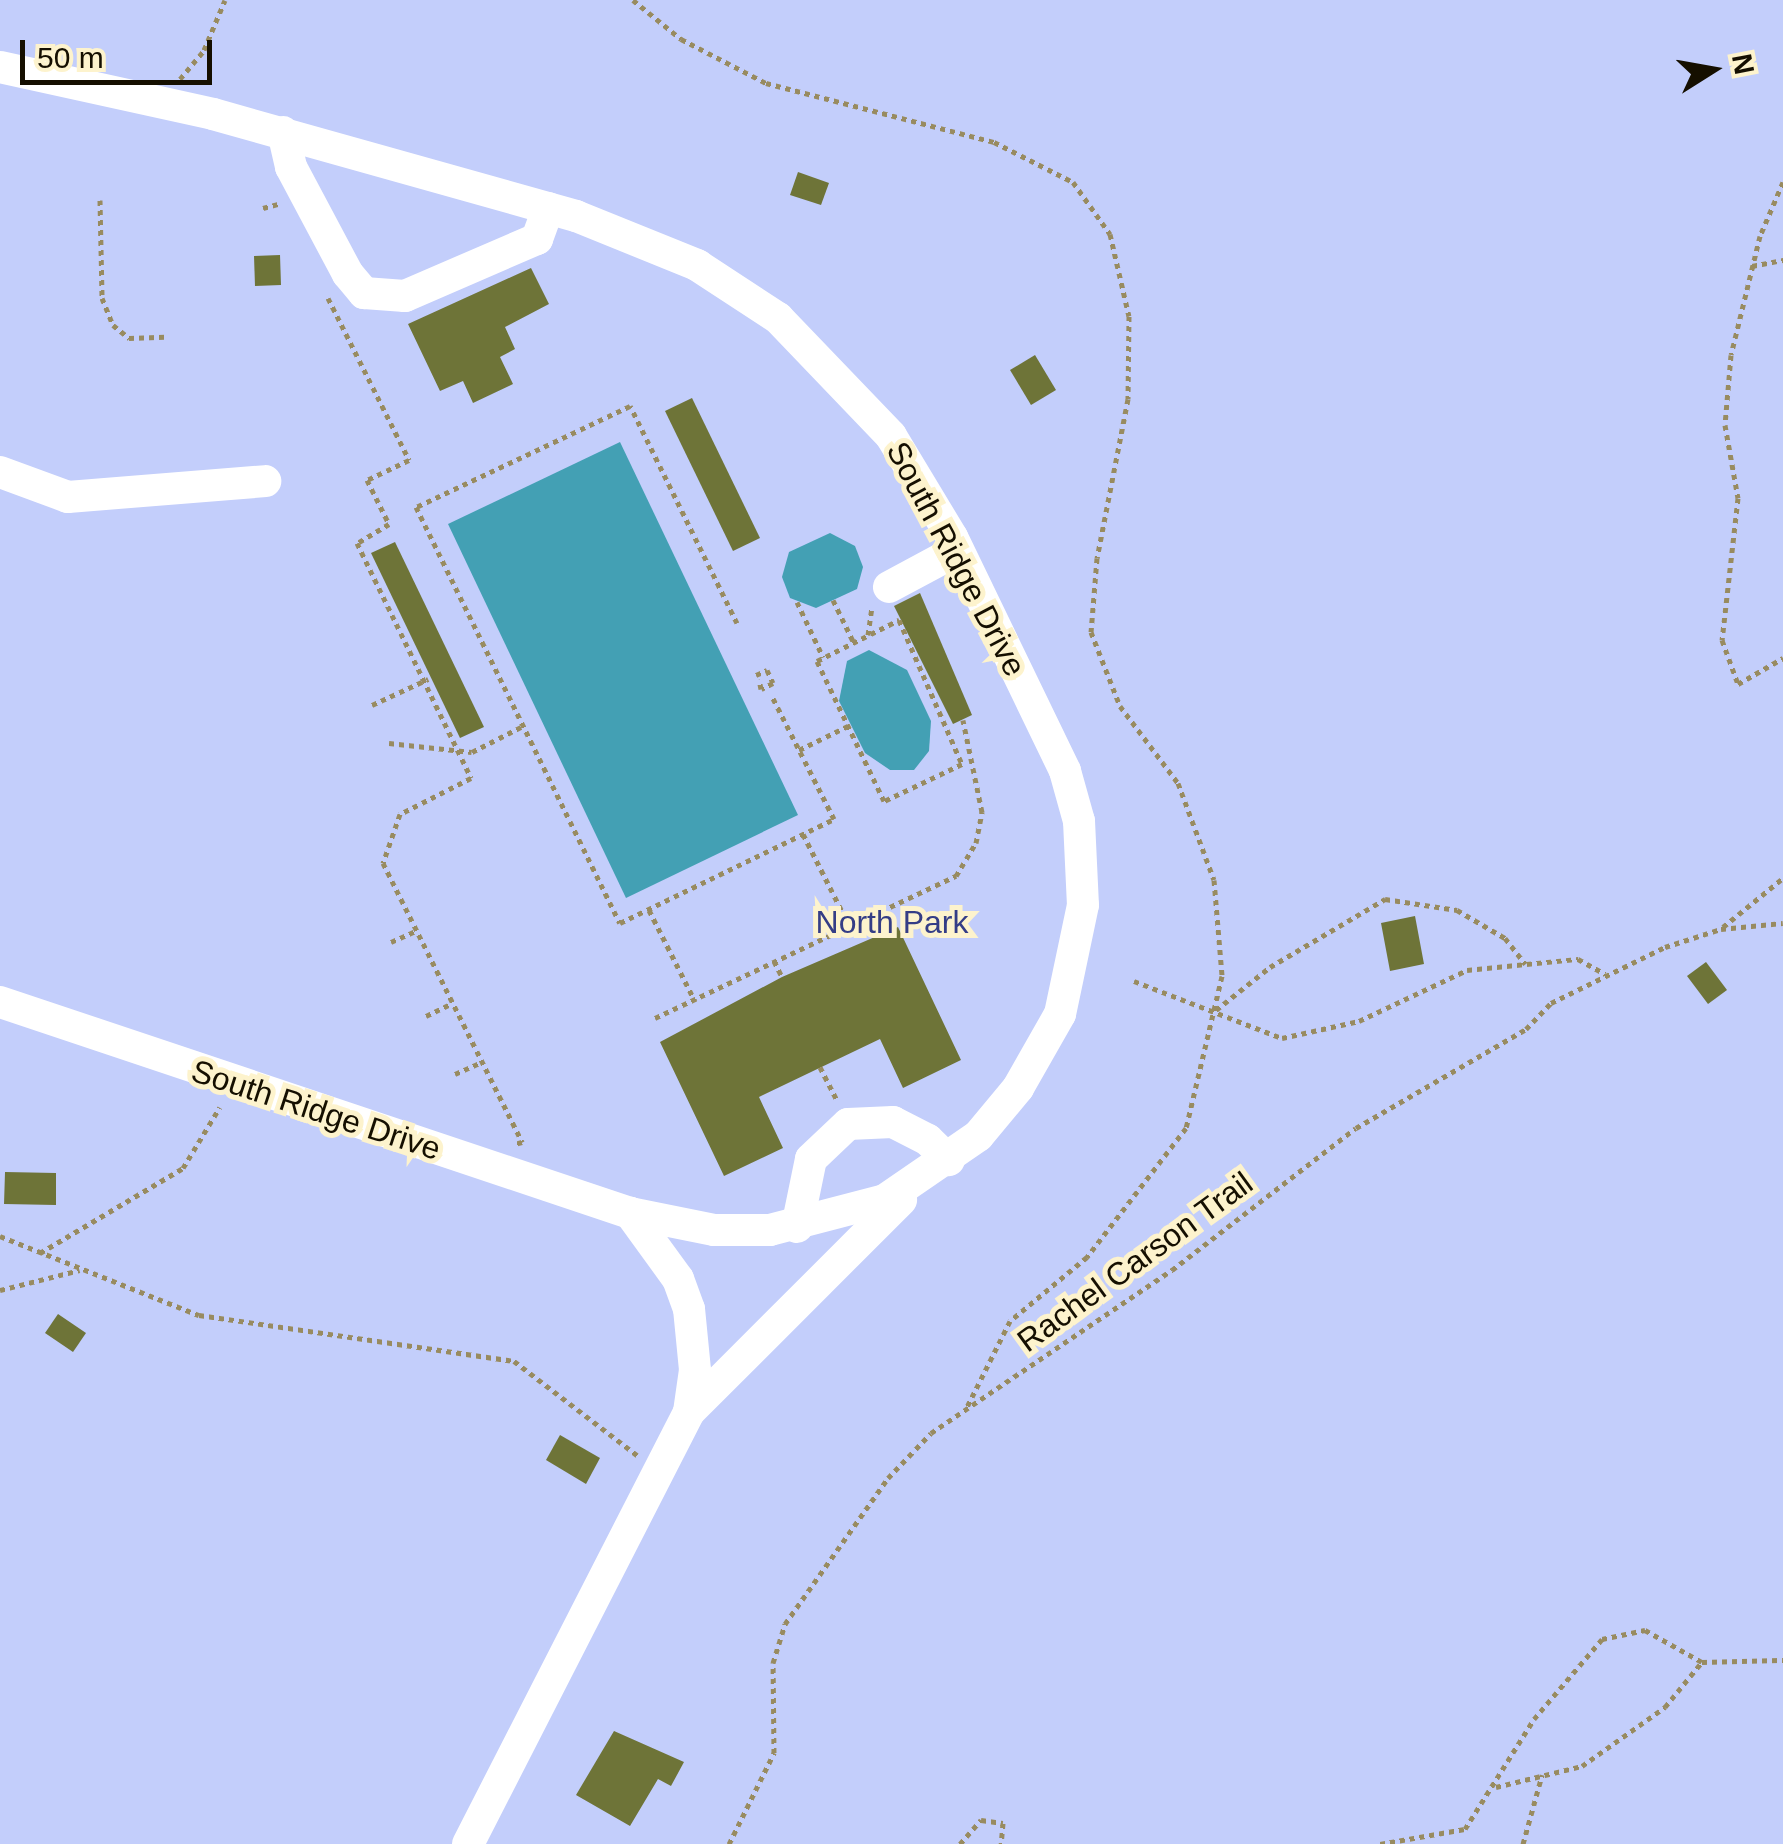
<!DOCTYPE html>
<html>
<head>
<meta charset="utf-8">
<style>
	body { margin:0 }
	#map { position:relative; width:1783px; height:1844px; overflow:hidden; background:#f7e5a5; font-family:Arial,sans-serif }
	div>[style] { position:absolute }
	.green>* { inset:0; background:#c3cefb }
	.water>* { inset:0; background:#43a0b4 }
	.building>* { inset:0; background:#6e7438 }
	.path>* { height:5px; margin-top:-2.5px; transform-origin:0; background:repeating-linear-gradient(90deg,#988b60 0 5px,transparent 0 10px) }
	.minor>* { height:32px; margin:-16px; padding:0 16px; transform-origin:16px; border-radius:16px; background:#fff }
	span { translate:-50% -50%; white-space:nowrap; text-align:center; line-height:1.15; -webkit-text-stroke:10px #fdf3cd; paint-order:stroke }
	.street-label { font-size:32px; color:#150f00 }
	.park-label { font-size:32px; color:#343d86 }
	.north { position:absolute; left:1663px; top:20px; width:100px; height:100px; -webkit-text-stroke:8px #fdf3cd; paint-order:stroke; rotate:79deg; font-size:28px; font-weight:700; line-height:40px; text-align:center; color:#150f00 }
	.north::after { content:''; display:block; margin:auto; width:35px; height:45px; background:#150f00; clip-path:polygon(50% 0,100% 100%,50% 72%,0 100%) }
	.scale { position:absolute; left:20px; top:40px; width:192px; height:45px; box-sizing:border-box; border:5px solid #150f00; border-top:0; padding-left:12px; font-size:30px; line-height:35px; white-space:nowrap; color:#150f00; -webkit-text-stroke:8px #fdf3cd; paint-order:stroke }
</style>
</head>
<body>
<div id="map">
	<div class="green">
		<i style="clip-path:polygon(0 0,1783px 0,1783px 1844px,0 1844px)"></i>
	</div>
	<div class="water">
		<i style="clip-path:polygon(620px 442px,798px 815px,626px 898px,448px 524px)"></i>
		<i style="clip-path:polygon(830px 533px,855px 546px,863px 567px,857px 589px,816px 608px,790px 598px,782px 577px,789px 552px)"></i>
		<i style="clip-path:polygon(869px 650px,907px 670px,931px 721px,929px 751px,914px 770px,890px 770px,865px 753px,839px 701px,847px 661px)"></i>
	</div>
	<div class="building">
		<i style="clip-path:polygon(798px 172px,829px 183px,821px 205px,790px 195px)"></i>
		<i style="clip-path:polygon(280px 255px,281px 285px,255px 286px,254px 256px)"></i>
		<i style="clip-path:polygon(531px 268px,549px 304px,505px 327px,515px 349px,500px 357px,513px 384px,473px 403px,463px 381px,440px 391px,408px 324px)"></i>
		<i style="clip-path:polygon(1035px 355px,1056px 390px,1031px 405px,1010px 370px)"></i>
		<i style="clip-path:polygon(692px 398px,760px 538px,733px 551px,665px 411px)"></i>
		<i style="clip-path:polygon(395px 542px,484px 727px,460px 738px,371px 553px)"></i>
		<i style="clip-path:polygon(920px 593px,972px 715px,953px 724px,894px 606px)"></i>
		<i style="clip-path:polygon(1415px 916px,1424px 964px,1390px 971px,1381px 923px)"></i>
		<i style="clip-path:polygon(898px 927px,961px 1060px,903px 1088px,880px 1039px,759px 1097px,783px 1148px,724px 1176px,660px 1042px,782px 977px)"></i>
		<i style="clip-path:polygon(1706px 962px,1727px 990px,1708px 1004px,1687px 976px)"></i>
		<i style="clip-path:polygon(5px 1172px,56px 1173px,56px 1205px,4px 1204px)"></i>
		<i style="clip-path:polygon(58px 1314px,86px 1333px,73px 1352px,45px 1333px)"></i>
		<i style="clip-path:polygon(560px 1435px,600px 1458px,586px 1484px,546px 1460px)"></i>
		<i style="clip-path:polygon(614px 1731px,684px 1762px,671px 1786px,658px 1779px,630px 1826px,576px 1795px)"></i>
	</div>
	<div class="path">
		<i style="left:633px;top:0;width:62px;rotate:39.1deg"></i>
		<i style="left:681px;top:39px;width:96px;rotate:27.4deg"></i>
		<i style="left:766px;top:83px;width:236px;rotate:14.5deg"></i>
		<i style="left:994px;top:142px;width:89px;rotate:26.9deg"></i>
		<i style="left:1073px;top:182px;width:64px;rotate:54.6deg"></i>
		<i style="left:1110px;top:234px;width:84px;rotate:77deg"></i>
		<i style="left:1129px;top:316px;width:83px;rotate:90.7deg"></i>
		<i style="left:1128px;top:399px;width:162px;rotate:101deg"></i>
		<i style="left:1097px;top:558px;width:74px;rotate:94.6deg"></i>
		<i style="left:1091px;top:632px;width:79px;rotate:68.6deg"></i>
		<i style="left:1120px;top:706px;width:96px;rotate:53deg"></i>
		<i style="left:1178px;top:783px;width:103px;rotate:69.6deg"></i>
		<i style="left:1214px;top:880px;width:96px;rotate:85.2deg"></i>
		<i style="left:1222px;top:976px;width:156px;rotate:103.3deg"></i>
		<i style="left:1186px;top:1128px;width:163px;rotate:127.5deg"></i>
		<i style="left:1087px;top:1257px;width:100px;rotate:140.3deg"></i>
		<i style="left:1010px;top:1321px;width:98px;rotate:116.6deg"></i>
		<i style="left:180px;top:79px;width:38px;rotate:-50deg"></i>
		<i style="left:204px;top:50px;width:54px;rotate:-67.2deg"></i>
		<i style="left:1783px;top:182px;width:59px;rotate:113.1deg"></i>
		<i style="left:1760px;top:236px;width:122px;rotate:103.7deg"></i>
		<i style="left:1731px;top:355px;width:70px;rotate:94.9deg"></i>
		<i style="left:1725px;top:425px;width:74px;rotate:79.9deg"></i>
		<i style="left:1738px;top:498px;width:143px;rotate:96.4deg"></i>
		<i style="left:1722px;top:640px;width:47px;rotate:70deg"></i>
		<i style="left:1738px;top:684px;width:52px;rotate:-30deg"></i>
		<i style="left:100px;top:200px;width:98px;rotate:88.8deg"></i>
		<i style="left:102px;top:298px;width:29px;rotate:68deg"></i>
		<i style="left:113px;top:325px;width:21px;rotate:39deg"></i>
		<i style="left:129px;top:338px;width:36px;rotate:-2deg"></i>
		<i style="left:263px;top:208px;width:16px;rotate:-15deg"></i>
		<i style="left:1752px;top:266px;width:32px;rotate:-11deg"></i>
		<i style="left:328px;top:298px;width:181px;rotate:63.4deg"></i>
		<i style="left:409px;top:460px;width:47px;rotate:154.5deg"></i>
		<i style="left:367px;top:480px;width:49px;rotate:63.4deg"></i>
		<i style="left:389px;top:524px;width:37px;rotate:149deg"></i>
		<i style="left:357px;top:543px;width:261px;rotate:64.1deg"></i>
		<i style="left:471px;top:778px;width:80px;rotate:153.1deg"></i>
		<i style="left:400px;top:814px;width:52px;rotate:109.1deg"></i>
		<i style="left:383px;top:863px;width:312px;rotate:63.5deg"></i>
		<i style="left:522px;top:1142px;width:7px;rotate:164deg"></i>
		<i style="left:833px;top:600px;width:46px;rotate:64deg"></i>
		<i style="left:797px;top:602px;width:61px;rotate:64.7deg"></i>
		<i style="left:899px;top:620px;width:157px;rotate:66.4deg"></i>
		<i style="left:962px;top:764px;width:86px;rotate:154.6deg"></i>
		<i style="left:884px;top:801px;width:155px;rotate:-115.6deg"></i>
		<i style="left:817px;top:661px;width:92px;rotate:-26.6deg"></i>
		<i style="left:737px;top:623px;width:242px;rotate:-116.2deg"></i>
		<i style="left:630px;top:406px;width:237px;rotate:154.7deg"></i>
		<i style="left:416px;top:507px;width:463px;rotate:63.9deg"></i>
		<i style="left:620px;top:923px;width:238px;rotate:-25.9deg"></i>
		<i style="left:834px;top:819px;width:136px;rotate:-116.8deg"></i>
		<i style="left:868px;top:635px;width:27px;rotate:-82deg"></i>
		<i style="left:756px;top:675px;width:12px;rotate:-24deg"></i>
		<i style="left:767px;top:670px;width:14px;rotate:65deg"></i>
		<i style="left:773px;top:683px;width:13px;rotate:153deg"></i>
		<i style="left:761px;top:689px;width:10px;rotate:-101deg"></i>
		<i style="left:372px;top:705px;width:62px;rotate:-24.9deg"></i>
		<i style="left:389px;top:743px;width:83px;rotate:6.2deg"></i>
		<i style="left:472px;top:752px;width:57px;rotate:-27deg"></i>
		<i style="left:799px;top:750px;width:55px;rotate:-26.1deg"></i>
		<i style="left:803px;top:834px;width:102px;rotate:63.2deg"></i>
		<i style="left:649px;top:910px;width:102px;rotate:63.2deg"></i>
		<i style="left:1723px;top:927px;width:77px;rotate:-39.2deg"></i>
		<i style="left:391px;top:942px;width:27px;rotate:-24deg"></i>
		<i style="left:774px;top:961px;width:18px;rotate:63deg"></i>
		<i style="left:1134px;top:981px;width:159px;rotate:21.1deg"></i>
		<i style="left:1282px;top:1038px;width:79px;rotate:-12.4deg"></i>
		<i style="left:1359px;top:1021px;width:119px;rotate:-25.3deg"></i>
		<i style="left:1467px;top:970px;width:112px;rotate:-5.7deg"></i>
		<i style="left:1578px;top:959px;width:31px;rotate:29deg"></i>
		<i style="left:1216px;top:1010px;width:69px;rotate:-38.5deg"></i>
		<i style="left:1270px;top:967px;width:134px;rotate:-30.6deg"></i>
		<i style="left:1385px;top:899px;width:73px;rotate:8.7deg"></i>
		<i style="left:1457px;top:910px;width:56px;rotate:30.3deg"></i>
		<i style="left:1505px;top:938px;width:33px;rotate:52deg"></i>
		<i style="left:426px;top:1016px;width:28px;rotate:-26deg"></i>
		<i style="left:655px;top:1018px;width:333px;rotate:-25.3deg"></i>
		<i style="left:956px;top:876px;width:39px;rotate:-59deg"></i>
		<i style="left:976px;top:843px;width:32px;rotate:-79deg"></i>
		<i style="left:982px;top:812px;width:94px;rotate:-101.7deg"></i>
		<i style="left:820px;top:1067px;width:37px;rotate:63deg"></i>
		<i style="left:455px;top:1074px;width:27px;rotate:-24deg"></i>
		<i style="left:0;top:1236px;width:214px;rotate:21.7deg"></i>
		<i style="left:199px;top:1315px;width:318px;rotate:8.3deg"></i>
		<i style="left:514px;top:1361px;width:155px;rotate:37.4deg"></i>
		<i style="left:40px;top:1253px;width:166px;rotate:-30.7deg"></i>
		<i style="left:183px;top:1168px;width:71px;rotate:-58.8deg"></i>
		<i style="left:0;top:1290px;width:82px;rotate:-14deg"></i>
		<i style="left:1496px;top:1787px;width:89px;rotate:-13.7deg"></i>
		<i style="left:1582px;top:1766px;width:102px;rotate:-35.4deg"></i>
		<i style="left:1665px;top:1707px;width:58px;rotate:-50.6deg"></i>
		<i style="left:729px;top:1844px;width:102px;rotate:-63.7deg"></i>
		<i style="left:774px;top:1753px;width:90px;rotate:-90.6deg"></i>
		<i style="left:773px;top:1663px;width:41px;rotate:-72.9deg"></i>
		<i style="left:785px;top:1624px;width:179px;rotate:-54.8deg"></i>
		<i style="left:888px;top:1478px;width:62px;rotate:-46.3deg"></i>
		<i style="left:931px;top:1433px;width:291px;rotate:-34.1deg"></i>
		<i style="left:1172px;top:1270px;width:232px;rotate:-37.7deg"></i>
		<i style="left:1356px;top:1128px;width:197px;rotate:-30.2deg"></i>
		<i style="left:1526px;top:1029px;width:36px;rotate:-46deg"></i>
		<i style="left:1551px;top:1003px;width:127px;rotate:-26.2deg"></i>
		<i style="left:1665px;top:947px;width:59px;rotate:-17.8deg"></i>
		<i style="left:1721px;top:929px;width:62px;rotate:-5.5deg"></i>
		<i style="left:960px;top:1844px;width:32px;rotate:-49deg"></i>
		<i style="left:981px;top:1820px;width:22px;rotate:8deg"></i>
		<i style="left:1003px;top:1823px;width:21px;rotate:95deg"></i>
		<i style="left:1380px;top:1844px;width:86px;rotate:-10deg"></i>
		<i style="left:1465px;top:1829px;width:130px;rotate:-57.9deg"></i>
		<i style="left:1534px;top:1719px;width:105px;rotate:-49.6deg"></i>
		<i style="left:1602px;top:1639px;width:44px;rotate:-11.8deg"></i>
		<i style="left:1645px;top:1630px;width:65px;rotate:29.3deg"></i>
		<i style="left:1702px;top:1662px;width:81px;rotate:-1.4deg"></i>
		<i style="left:1523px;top:1844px;width:72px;rotate:-74.6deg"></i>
	</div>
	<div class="minor">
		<i style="left:0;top:67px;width:218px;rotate:12.4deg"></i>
		<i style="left:213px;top:114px;width:377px;rotate:15.7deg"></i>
		<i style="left:576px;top:216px;width:131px;rotate:22deg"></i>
		<i style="left:697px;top:265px;width:97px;rotate:33.2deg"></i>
		<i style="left:778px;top:318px;width:163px;rotate:46.2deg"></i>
		<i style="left:891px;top:436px;width:118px;rotate:58.9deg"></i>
		<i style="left:952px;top:537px;width:260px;rotate:64.2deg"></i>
		<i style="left:1065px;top:771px;width:52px;rotate:74.4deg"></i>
		<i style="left:1079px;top:821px;width:84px;rotate:87.3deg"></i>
		<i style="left:1083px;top:905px;width:111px;rotate:101.9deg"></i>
		<i style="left:1060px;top:1014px;width:85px;rotate:119.6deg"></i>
		<i style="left:1018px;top:1088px;width:62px;rotate:129.8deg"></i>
		<i style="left:978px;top:1136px;width:113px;rotate:145.5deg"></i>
		<i style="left:885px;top:1200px;width:119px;rotate:165.4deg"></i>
		<i style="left:770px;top:1230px;width:56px;rotate:180deg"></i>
		<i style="left:714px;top:1230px;width:86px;rotate:-168.6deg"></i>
		<i style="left:630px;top:1213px;width:664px;rotate:-161.48deg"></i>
		<i style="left:283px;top:132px;width:36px;rotate:77deg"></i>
		<i style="left:291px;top:167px;width:121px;rotate:62deg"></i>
		<i style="left:348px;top:274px;width:25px;rotate:50deg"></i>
		<i style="left:364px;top:293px;width:41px;rotate:4.2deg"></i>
		<i style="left:405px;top:296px;width:144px;rotate:-23.4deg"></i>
		<i style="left:537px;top:239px;width:33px;rotate:-70deg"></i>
		<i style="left:0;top:472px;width:72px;rotate:20.2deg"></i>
		<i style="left:68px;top:497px;width:198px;rotate:-4.6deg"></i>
		<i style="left:889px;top:587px;width:78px;rotate:-28.2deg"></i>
		<i style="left:797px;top:1227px;width:69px;rotate:-78.4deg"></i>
		<i style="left:811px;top:1159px;width:51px;rotate:-43.4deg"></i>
		<i style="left:848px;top:1124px;width:45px;rotate:-2.5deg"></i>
		<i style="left:893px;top:1122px;width:39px;rotate:27deg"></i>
		<i style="left:928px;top:1140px;width:29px;rotate:44deg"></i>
		<i style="left:689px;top:1412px;width:300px;rotate:-45deg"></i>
		<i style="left:468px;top:1844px;width:485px;rotate:-62.9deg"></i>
		<i style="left:689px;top:1412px;width:42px;rotate:-81.9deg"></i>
		<i style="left:695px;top:1370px;width:61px;rotate:-95.6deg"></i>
		<i style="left:689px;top:1309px;width:32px;rotate:-110deg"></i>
		<i style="left:678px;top:1279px;width:82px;rotate:-126deg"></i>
	</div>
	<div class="street-label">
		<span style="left:956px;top:559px;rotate:62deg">South Ridge Drive</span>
		<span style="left:316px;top:1110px;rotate:18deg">South Ridge Drive</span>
		<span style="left:1135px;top:1262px;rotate:-36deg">Rachel Carson Trail</span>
	</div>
	<div class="park-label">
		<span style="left:892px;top:922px">North Park</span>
	</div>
	<div class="north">N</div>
	<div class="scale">50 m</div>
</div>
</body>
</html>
